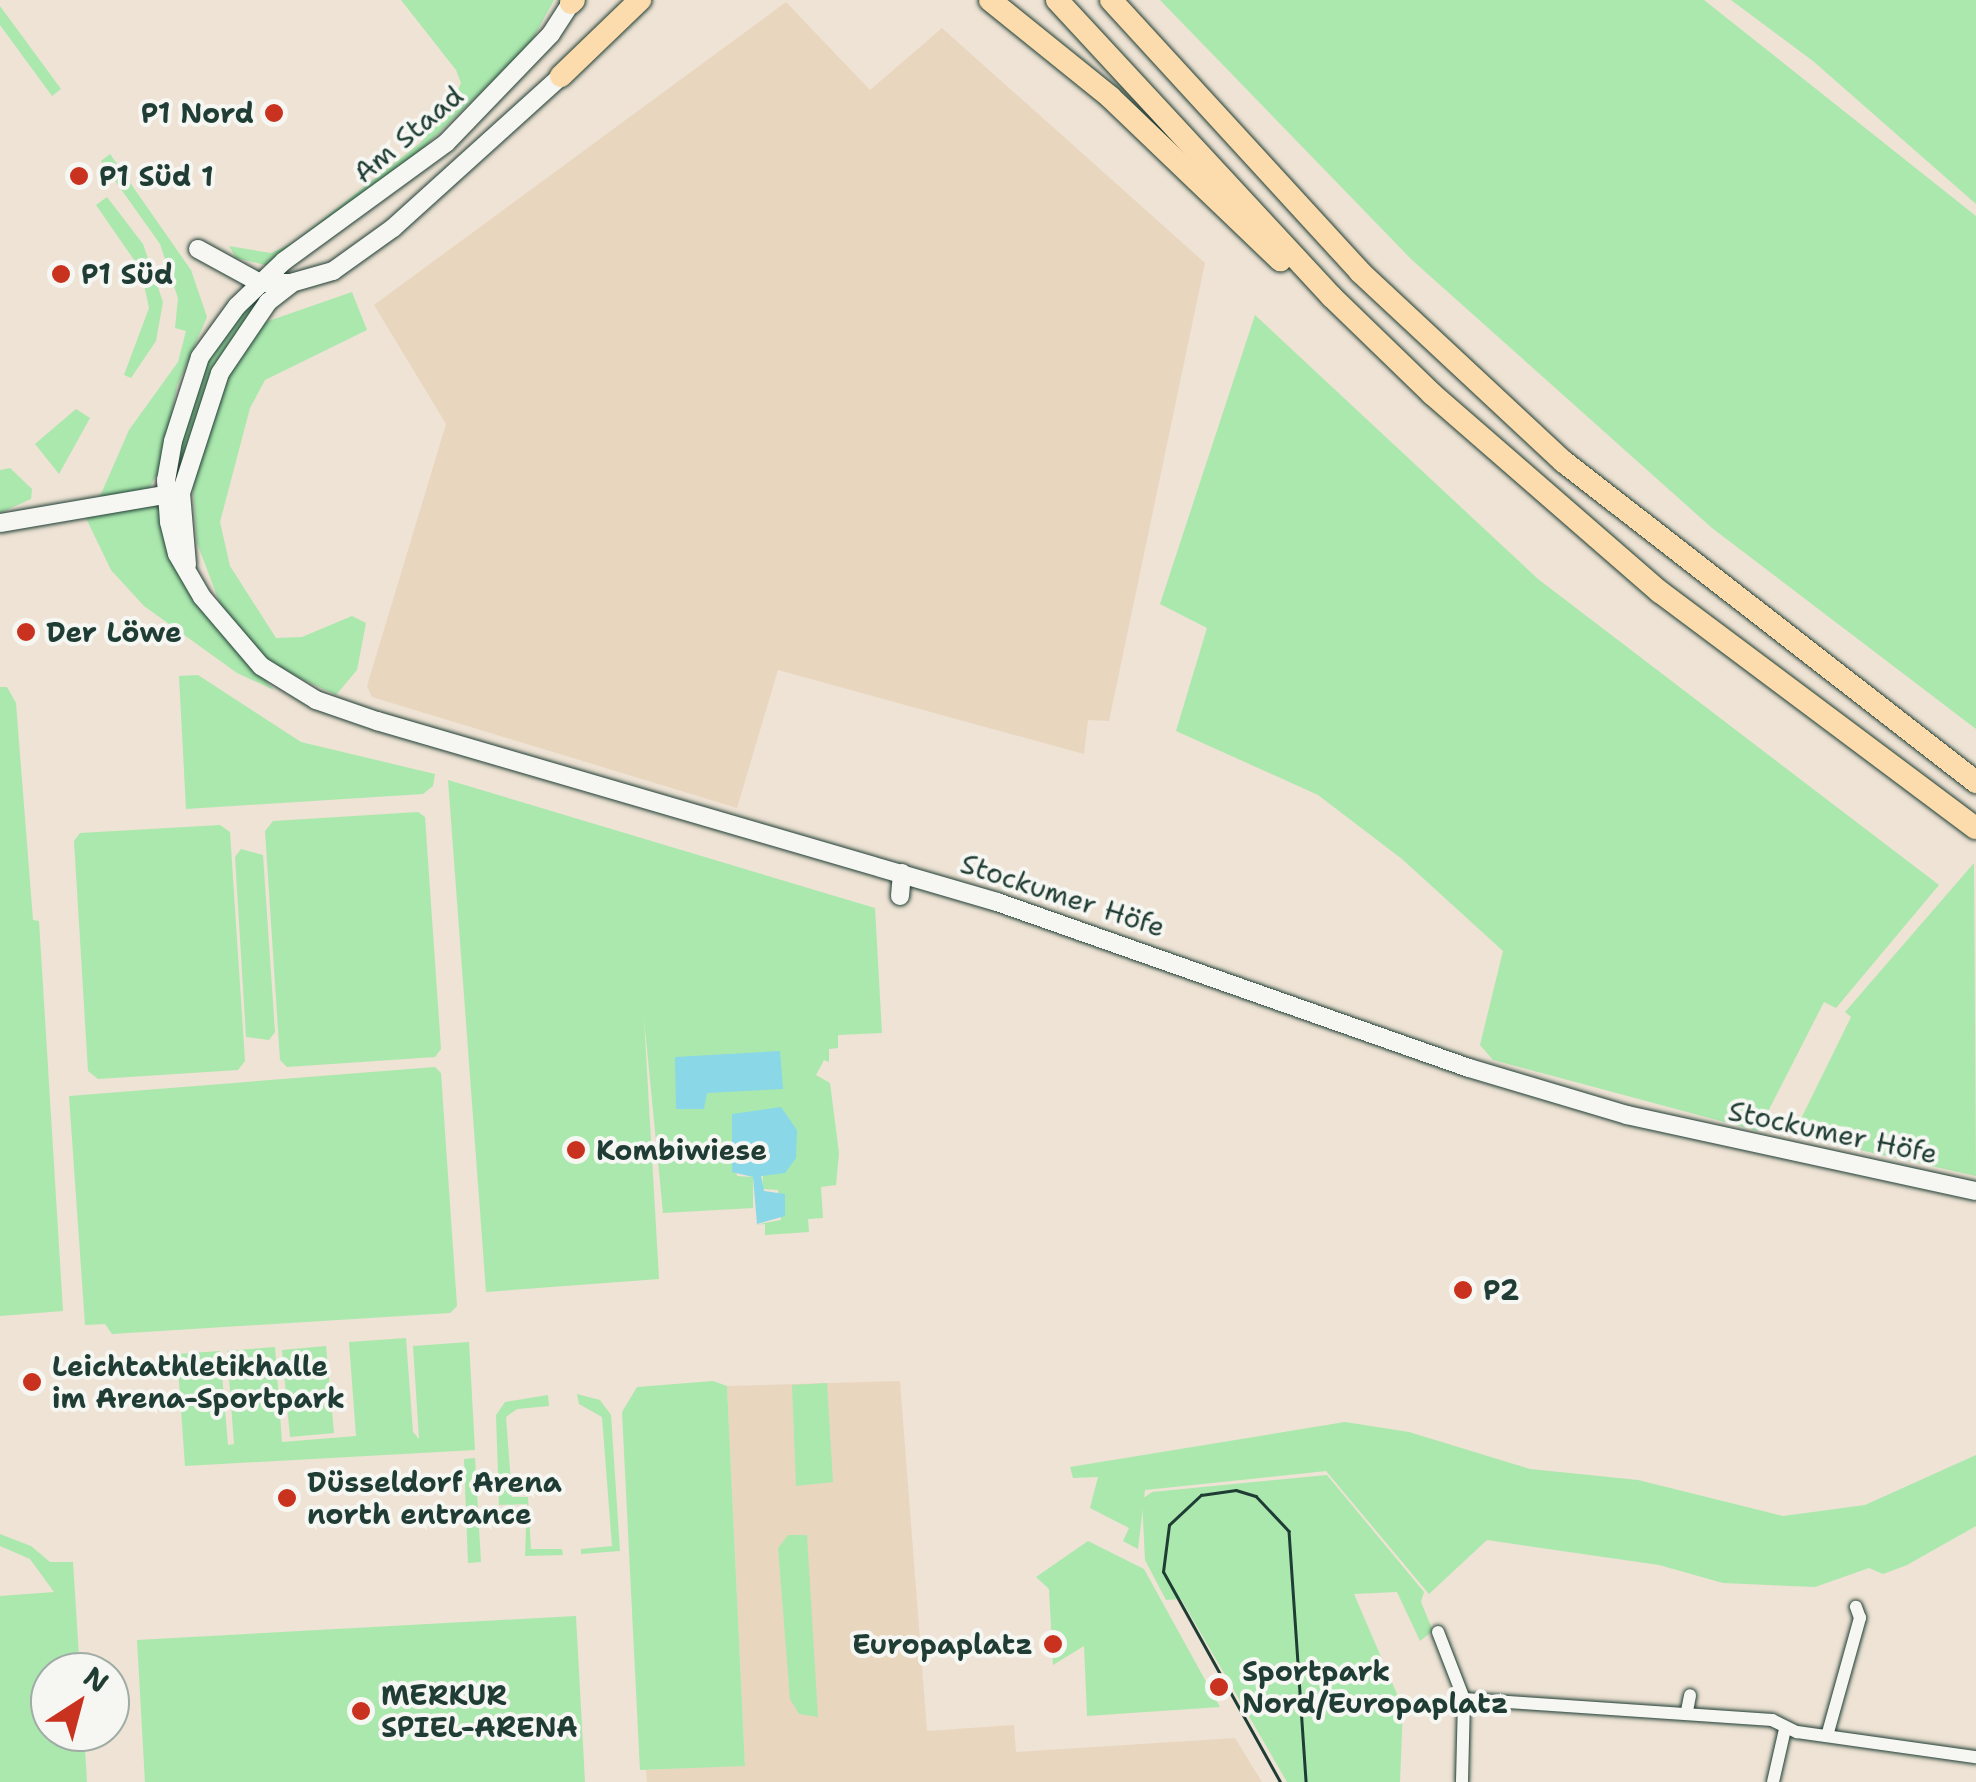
<!DOCTYPE html>
<html>
<head>
<meta charset="utf-8">
<style>
	body { margin:0 }
	#map { position:relative; width:1976px; height:1782px; overflow:hidden; background:#eee3d4; font-family:"Shantell Sans",sans-serif }
	div>[style] { position:absolute }
	.built>* { inset:0; background:#e9d6bf }
	.green>* { inset:0; background:#abe8ae }
	.water>* { inset:0; background:#89d7e7 }
	.roads { filter:drop-shadow(0 0 2px #1f3d34) drop-shadow(0 0 2px #1f3d34) }
	.street>* { height:12px; margin:-6px; padding:0 6px; transform-origin:6px; border-radius:6px; background:#f6f6f2 }
	.secondary>* { height:18px; margin:-9px; padding:0 9px; transform-origin:9px; border-radius:9px; background:#f6f6f2 }
	.highway>* { height:22px; margin:-11px; padding:0 11px; transform-origin:11px; border-radius:11px; background:#fcdcac }
	.tram>* { height:2.5px; margin:-1.25px; padding:0 1.25px; transform-origin:1.25px; border-radius:1.25px; background:#1f3d34 }
	.dots>* { width:28px; height:28px; translate:-50% -50%; box-sizing:border-box; border:5px solid #f6f6f2; border-radius:50% }
	span { translate:-50% -50%; white-space:nowrap; text-align:center; line-height:1.15; -webkit-text-stroke:8px #f6f6f2; paint-order:stroke }
	.poi-label { font-size:28px; color:#1f3d34; font-weight:700 }
	.right { translate:-100% -50%; text-align:right }
	.left { translate:0 -50%; text-align:left }
	.street-label { font-size:28px; color:#1f3d34 }
	.north { position:absolute; left:30px; top:1652px; width:100px; height:100px; box-sizing:border-box; background:#f6f6f2; border:2px solid #a0aca6; border-radius:50%; rotate:36deg; font-size:28px; font-weight:700; line-height:40px; text-align:center; color:#1f3d34 }
	.north::after { content:''; display:block; margin:auto; width:35px; height:45px; background:#c8321e; clip-path:polygon(50% 0,100% 100%,50% 72%,0 100%) }
</style>
</head>
<body>
<div id="map">
	<div class="built">
		<i style="clip-path:polygon(786px 2px,870px 90px,942px 28px,1205px 263px,1109px 721px,1088px 720px,1084px 754px,778px 670px,737px 808px,372px 697px,367px 686px,446px 424px,374px 305px)"></i>
		<i style="clip-path:polygon(900px 1381px,927px 1731px,1014px 1725px,1016px 1752px,1235px 1738px,1262px 1782px,647px 1782px,646px 1770px,745px 1765px,727px 1386px)"></i>
	</div>
	<div class="green">
		<i style="clip-path:polygon(401px 0,554px 0,529px 46px,401px 169px,269px 266px,236px 258px,229px 246px,271px 253px,293px 243px,420px 143px,450px 108px,461px 83px,456px 70px)"></i>
		<i style="clip-path:polygon(1160px 0,1704px 0,1976px 216px,1976px 729px,1712px 528px,1412px 260px)"></i>
		<i style="clip-path:polygon(1731px 0,1976px 0,1976px 204px,1813px 61px)"></i>
		<i style="clip-path:polygon(0 6px,61px 89px,52px 96px,0 25px)"></i>
		<i style="clip-path:polygon(110px 154px,191px 270px,207px 317px,177px 386px,161px 467px,146px 494px,163px 509px,204px 610px,274px 690px,237px 673px,144px 606px,111px 570px,83px 512px,101px 494px,129px 430px,178px 362px,186px 331px,175px 328px,178px 298px,160px 244px,101px 161px)"></i>
		<i style="clip-path:polygon(107px 197px,143px 244px,163px 302px,156px 341px,131px 378px,124px 375px,149px 308px,141px 270px,96px 205px)"></i>
		<i style="clip-path:polygon(352px 292px,367px 330px,265px 380px,250px 408px,220px 522px,230px 566px,276px 638px,302px 637px,352px 616px,366px 623px,357px 670px,336px 695px,274px 666px,224px 614px,197px 543px,193px 489px,212px 400px,257px 325px)"></i>
		<i style="clip-path:polygon(256px 295px,265px 297px,235px 341px,179px 485px,180px 442px,200px 369px)"></i>
		<i style="clip-path:polygon(1255px 315px,1538px 579px,1939px 885px,1836px 1008px,1824px 1002px,1758px 1131px,1493px 1060px,1480px 1045px,1503px 951px,1402px 859px,1318px 795px,1176px 731px,1207px 628px,1160px 604px)"></i>
		<i style="clip-path:polygon(76px 409px,90px 418px,59px 474px,35px 444px)"></i>
		<i style="clip-path:polygon(10px 468px,32px 489px,31px 499px,0 513px,0 470px)"></i>
		<i style="clip-path:polygon(198px 675px,301px 742px,435px 774px,433px 786px,423px 794px,186px 809px,179px 676px)"></i>
		<i style="clip-path:polygon(0 687px,7px 687px,16px 703px,33px 920px,39px 921px,63px 1311px,0 1316px)"></i>
		<i style="clip-path:polygon(448px 780px,875px 908px,882px 1033px,838px 1035px,838px 1048px,829px 1049px,829px 1062px,824px 1060px,816px 1075px,830px 1083px,839px 1153px,836px 1185px,821px 1187px,823px 1218px,808px 1219px,809px 1232px,765px 1235px,765px 1224px,754px 1225px,781px 1220px,778px 1190px,762px 1189px,763px 1174px,732px 1114px,737px 1176px,753px 1177px,753px 1208px,663px 1213px,644px 1019px,659px 1279px,486px 1292px)"></i>
		<i style="clip-path:polygon(418px 812px,425px 817px,441px 1049px,435px 1057px,287px 1067px,280px 1060px,265px 831px,273px 821px)"></i>
		<i style="clip-path:polygon(220px 825px,230px 832px,245px 1061px,238px 1070px,98px 1079px,88px 1071px,74px 841px,80px 833px)"></i>
		<i style="clip-path:polygon(241px 849px,263px 855px,275px 1032px,269px 1040px,246px 1037px,235px 857px)"></i>
		<i style="clip-path:polygon(1974px 863px,1976px 1176px,1793px 1135px,1851px 1017px,1845px 1012px)"></i>
		<i style="clip-path:polygon(435px 1067px,441px 1073px,457px 1306px,450px 1313px,112px 1334px,105px 1324px,85px 1325px,69px 1096px)"></i>
		<i style="clip-path:polygon(406px 1338px,413px 1432px,419px 1439px,413px 1346px,469px 1342px,475px 1450px,185px 1466px,177px 1354px,220px 1351px,228px 1445px,234px 1444px,227px 1351px,275px 1347px,282px 1442px,356px 1436px,349px 1342px)"></i>
		<i style="clip-path:polygon(326px 1346px,334px 1433px,290px 1437px,282px 1350px)"></i>
		<i style="clip-path:polygon(713px 1381px,727px 1386px,745px 1766px,640px 1770px,622px 1412px,637px 1387px)"></i>
		<i style="clip-path:polygon(827px 1383px,833px 1482px,796px 1486px,792px 1385px)"></i>
		<i style="clip-path:polygon(577px 1394px,600px 1400px,611px 1415px,620px 1551px,581px 1554px,581px 1549px,612px 1546px,602px 1417px,579px 1404px)"></i>
		<i style="clip-path:polygon(548px 1395px,549px 1406px,517px 1409px,506px 1417px,512px 1497px,528px 1497px,531px 1549px,562px 1549px,563px 1555px,525px 1556px,527px 1504px,499px 1505px,496px 1415px,505px 1402px)"></i>
		<i style="clip-path:polygon(1345px 1422px,1409px 1432px,1530px 1469px,1638px 1480px,1783px 1516px,1865px 1505px,1976px 1455px,1976px 1526px,1907px 1565px,1883px 1574px,1869px 1568px,1815px 1587px,1723px 1583px,1659px 1565px,1487px 1540px,1429px 1594px,1326px 1471px,1145px 1490px,1138px 1549px,1123px 1541px,1129px 1528px,1090px 1508px,1098px 1477px,1073px 1478px,1070px 1467px)"></i>
		<i style="clip-path:polygon(475px 1458px,481px 1562px,468px 1563px,464px 1459px)"></i>
		<i style="clip-path:polygon(1327px 1475px,1424px 1592px,1421px 1602px,1433px 1631px,1420px 1641px,1397px 1592px,1354px 1594px,1403px 1708px,1400px 1782px,1287px 1782px,1181px 1599px,1166px 1600px,1145px 1560px,1142px 1499px,1152px 1492px)"></i>
		<i style="clip-path:polygon(0 1534px,31px 1546px,50px 1562px,73px 1562px,80px 1672px,50px 1672px,50px 1732px,84px 1732px,87px 1782px,0 1782px,0 1596px,54px 1592px,30px 1559px,0 1546px)"></i>
		<i style="clip-path:polygon(788px 1535px,807px 1535px,818px 1717px,799px 1714px,790px 1699px,778px 1548px)"></i>
		<i style="clip-path:polygon(1088px 1541px,1144px 1569px,1220px 1707px,1087px 1716px,1084px 1646px,1053px 1665px,1049px 1589px,1036px 1577px)"></i>
		<i style="clip-path:polygon(576px 1616px,585px 1782px,145px 1782px,137px 1640px)"></i>
	</div>
	<div class="water">
		<i style="clip-path:polygon(780px 1051px,783px 1089px,707px 1093px,704px 1109px,676px 1109px,675px 1057px)"></i>
		<i style="clip-path:polygon(781px 1107px,797px 1130px,796px 1158px,785px 1173px,761px 1176px,764px 1191px,785px 1194px,785px 1216px,757px 1224px,753px 1177px,732px 1172px,732px 1114px)"></i>
	</div>
	<div class="roads">
		<div class="street">
			<i style="left:1438px;top:1632px;width:72px;rotate:68.8deg"></i>
			<i style="left:1464px;top:1699px;width:83px;rotate:91.4deg"></i>
			<i style="left:1464px;top:1699px;width:309px;rotate:3.9deg"></i>
			<i style="left:1772px;top:1720px;width:28px;rotate:26deg"></i>
			<i style="left:1797px;top:1732px;width:181px;rotate:8deg"></i>
			<i style="left:1687px;top:1711px;width:16px;rotate:-79deg"></i>
			<i style="left:1827px;top:1736px;width:123px;rotate:-74.4deg"></i>
			<i style="left:1860px;top:1618px;width:12px;rotate:-110deg"></i>
			<i style="left:1773px;top:1782px;width:54px;rotate:-77.2deg"></i>
		</div>
		<div class="secondary">
			<i style="left:571px;top:3px;width:37px;rotate:123deg"></i>
			<i style="left:551px;top:34px;width:151px;rotate:133.9deg"></i>
			<i style="left:446px;top:143px;width:200px;rotate:143.9deg"></i>
			<i style="left:284px;top:261px;width:65px;rotate:136.2deg"></i>
			<i style="left:237px;top:306px;width:63px;rotate:126deg"></i>
			<i style="left:200px;top:357px;width:88px;rotate:107.8deg"></i>
			<i style="left:173px;top:441px;width:40px;rotate:100deg"></i>
			<i style="left:166px;top:480px;width:42px;rotate:85.9deg"></i>
			<i style="left:169px;top:522px;width:33px;rotate:76deg"></i>
			<i style="left:177px;top:554px;width:50px;rotate:59.8deg"></i>
			<i style="left:202px;top:597px;width:91px;rotate:49.5deg"></i>
			<i style="left:261px;top:666px;width:65px;rotate:31.7deg"></i>
			<i style="left:316px;top:700px;width:65px;rotate:19deg"></i>
			<i style="left:377px;top:721px;width:646px;rotate:16.27deg"></i>
			<i style="left:997px;top:902px;width:500px;rotate:19.38deg"></i>
			<i style="left:1469px;top:1068px;width:165px;rotate:16.6deg"></i>
			<i style="left:1627px;top:1115px;width:357px;rotate:12.3deg"></i>
			<i style="left:198px;top:249px;width:71px;rotate:28.7deg"></i>
			<i style="left:260px;top:283px;width:31px"></i>
			<i style="left:291px;top:283px;width:44px;rotate:-15.9deg"></i>
			<i style="left:333px;top:271px;width:74px;rotate:-35.6deg"></i>
			<i style="left:393px;top:228px;width:227px;rotate:-42.1deg"></i>
			<i style="left:181px;top:493px;width:126px;rotate:-72deg"></i>
			<i style="left:220px;top:373px;width:86px;rotate:-55.9deg"></i>
			<i style="left:268px;top:302px;width:29px;rotate:-38deg"></i>
			<i style="left:181px;top:493px;width:72px;rotate:85.2deg"></i>
			<i style="left:0;top:523px;width:179px;rotate:-9.7deg"></i>
			<i style="left:900px;top:896px;width:23px;rotate:-85deg"></i>
		</div>
		<div class="highway">
			<i style="left:990px;top:0;width:154px;rotate:38.9deg"></i>
			<i style="left:1110px;top:97px;width:236px;rotate:43.8deg"></i>
			<i style="left:1057px;top:0;width:405px;rotate:47.2deg"></i>
			<i style="left:1332px;top:297px;width:139px;rotate:44.1deg"></i>
			<i style="left:1432px;top:394px;width:302px;rotate:41deg"></i>
			<i style="left:1660px;top:592px;width:394px;rotate:36.8deg"></i>
			<i style="left:1111px;top:0;width:369px;rotate:47.5deg"></i>
			<i style="left:1360px;top:272px;width:279px;rotate:43deg"></i>
			<i style="left:1564px;top:462px;width:522px;rotate:37.84deg"></i>
			<i style="left:571px;top:3px;width:4px;rotate:-45deg"></i>
			<i style="left:561px;top:76px;width:110px;rotate:-43.9deg"></i>
		</div>
	</div>
	<div class="tram">
		<i style="left:1280px;top:1782px;width:240px;rotate:-119.1deg"></i>
		<i style="left:1163px;top:1572px;width:47px;rotate:-82.7deg"></i>
		<i style="left:1169px;top:1525px;width:44px;rotate:-43.2deg"></i>
		<i style="left:1201px;top:1495px;width:35px;rotate:-8deg"></i>
		<i style="left:1236px;top:1490px;width:21px;rotate:17deg"></i>
		<i style="left:1256px;top:1496px;width:48px;rotate:46.7deg"></i>
		<i style="left:1289px;top:1531px;width:252px;rotate:86.1deg"></i>
	</div>
	<div class="dots">
		<i style="left:274px;top:113px;background:#c8321e"></i>
		<i style="left:79px;top:176px;background:#c8321e"></i>
		<i style="left:61px;top:274px;background:#c8321e"></i>
		<i style="left:26px;top:632px;background:#c8321e"></i>
		<i style="left:576px;top:1150px;background:#c8321e"></i>
		<i style="left:1463px;top:1290px;background:#c8321e"></i>
		<i style="left:32px;top:1382px;background:#c8321e"></i>
		<i style="left:287px;top:1498px;background:#c8321e"></i>
		<i style="left:1053px;top:1644px;background:#c8321e"></i>
		<i style="left:1219px;top:1687px;background:#c8321e"></i>
		<i style="left:361px;top:1711px;background:#c8321e"></i>
	</div>
	<div class="poi-label">
		<span class="right" style="left:254px;top:113px">P1 Nord</span>
		<span class="left" style="left:99px;top:176px">P1 Süd 1</span>
		<span class="left" style="left:81px;top:274px">P1 Süd</span>
		<span class="left" style="left:46px;top:632px">Der Löwe</span>
		<span class="left" style="left:596px;top:1150px">Kombiwiese</span>
		<span class="left" style="left:1483px;top:1290px">P2</span>
		<span class="left" style="left:52px;top:1382px">Leichtathletikhalle<br>im Arena-Sportpark</span>
		<span class="left" style="left:307px;top:1498px">Düsseldorf Arena<br>north entrance</span>
		<span class="right" style="left:1033px;top:1644px">Europaplatz</span>
		<span class="left" style="left:1242px;top:1687px">Sportpark<br>Nord/Europaplatz</span>
		<span class="left" style="left:381px;top:1711px">MERKUR<br>SPIEL-ARENA</span>
	</div>
	<div class="street-label">
		<span style="left:408px;top:134px;rotate:-40deg">Am Staad</span>
		<span style="left:1063px;top:895px;rotate:18deg">Stockumer Höfe</span>
		<span style="left:1833px;top:1132px;rotate:12deg">Stockumer Höfe</span>
	</div>
	<div class="north">N</div>
</div>
</body>
</html>
